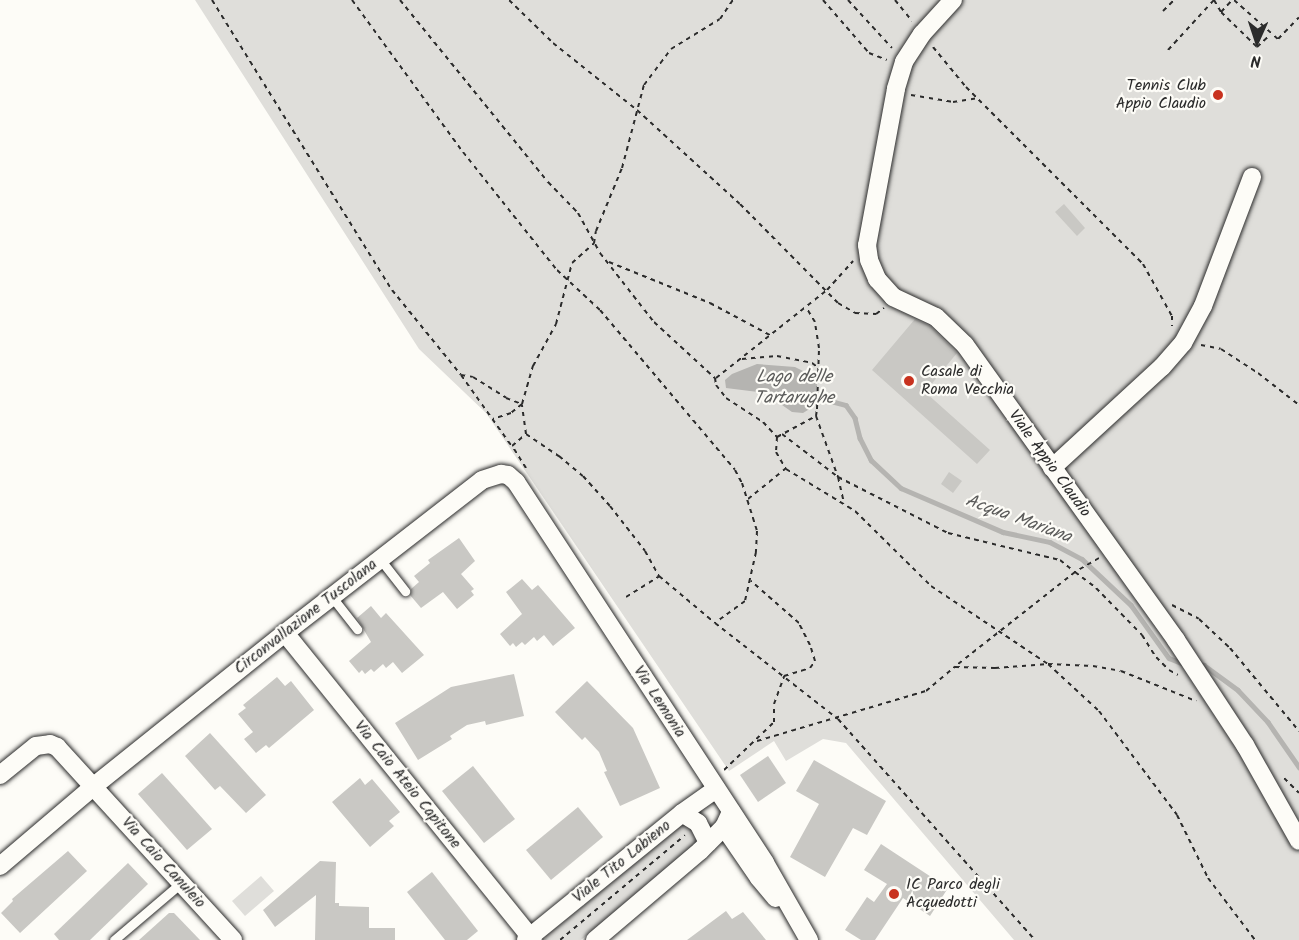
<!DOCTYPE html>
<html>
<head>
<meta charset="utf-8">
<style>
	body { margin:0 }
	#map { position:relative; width:1299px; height:940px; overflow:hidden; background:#fdfcf7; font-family:Kalam,sans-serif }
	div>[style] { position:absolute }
	.green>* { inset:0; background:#dfdeda }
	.water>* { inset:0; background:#b5b4b1 }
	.stream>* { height:4.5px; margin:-2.25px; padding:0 2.25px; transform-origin:2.25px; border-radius:2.25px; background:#b5b4b1 }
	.building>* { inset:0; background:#c9c8c4 }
	.path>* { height:2px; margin-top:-1px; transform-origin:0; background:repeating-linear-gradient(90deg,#2b2b2b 0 4.5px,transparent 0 9px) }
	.roads { filter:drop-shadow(0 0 2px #2b2b2b) drop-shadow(0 0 2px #2b2b2b) }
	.lane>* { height:9px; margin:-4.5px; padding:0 4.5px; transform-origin:4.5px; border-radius:4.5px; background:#fdfcf7 }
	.street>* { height:18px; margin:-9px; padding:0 9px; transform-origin:9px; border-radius:9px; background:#fdfcf7 }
	.dots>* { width:16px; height:16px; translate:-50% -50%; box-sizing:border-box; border:3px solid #fdfcf7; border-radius:50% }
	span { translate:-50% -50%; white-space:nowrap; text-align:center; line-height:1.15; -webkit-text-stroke:4.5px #fdfcf7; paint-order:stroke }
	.poi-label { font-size:16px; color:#2b2b2b }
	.right { translate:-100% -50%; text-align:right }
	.left { translate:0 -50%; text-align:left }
	.street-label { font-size:16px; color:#2b2b2b }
	.water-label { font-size:18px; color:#5b5b5a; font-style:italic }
	.north { position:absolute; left:1227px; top:12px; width:60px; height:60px; -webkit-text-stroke:4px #fdfcf7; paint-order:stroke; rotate:183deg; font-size:16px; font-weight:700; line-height:24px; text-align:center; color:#2b2b2b }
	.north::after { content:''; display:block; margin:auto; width:21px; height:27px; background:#2b2b2b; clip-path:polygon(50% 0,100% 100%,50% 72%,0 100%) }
</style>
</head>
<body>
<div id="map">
	<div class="green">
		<i style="clip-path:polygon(195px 0,1299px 0,1299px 940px,1014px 940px,846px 743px,823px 739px,786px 761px,774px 741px,729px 771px,486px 413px,419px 349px)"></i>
		<i style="clip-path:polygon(687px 821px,699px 841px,581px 940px,545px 940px,546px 936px)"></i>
		<i style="clip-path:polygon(261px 876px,274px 891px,245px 916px,232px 901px)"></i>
	</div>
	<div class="water">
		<i style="clip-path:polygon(757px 364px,795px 367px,813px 376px,817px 382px,816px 405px,803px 413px,792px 412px,765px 393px,726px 388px,725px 380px,732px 374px)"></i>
	</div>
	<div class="stream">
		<i style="left:812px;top:396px;width:35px;rotate:15deg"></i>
		<i style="left:846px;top:405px;width:16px;rotate:55deg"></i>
		<i style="left:855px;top:418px;width:21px;rotate:76deg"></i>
		<i style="left:860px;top:438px;width:25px;rotate:63deg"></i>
		<i style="left:871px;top:460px;width:41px;rotate:43deg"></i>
		<i style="left:901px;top:488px;width:111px;rotate:23.3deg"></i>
		<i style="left:1003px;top:532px;width:48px;rotate:12deg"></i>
		<i style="left:1050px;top:542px;width:36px;rotate:28deg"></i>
		<i style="left:1082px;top:559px;width:67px;rotate:43.2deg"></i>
		<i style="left:1131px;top:605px;width:65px;rotate:54.4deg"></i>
		<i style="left:1169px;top:658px;width:16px;rotate:22deg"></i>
		<i style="left:1199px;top:664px;width:5px;rotate:11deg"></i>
		<i style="left:1204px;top:665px;width:42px;rotate:36.3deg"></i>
		<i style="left:1238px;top:690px;width:44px;rotate:46.8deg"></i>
		<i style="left:1268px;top:722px;width:55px;rotate:55.4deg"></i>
	</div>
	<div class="building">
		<i style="clip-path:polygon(1064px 204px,1085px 228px,1077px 236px,1055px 212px)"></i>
		<i style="clip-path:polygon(915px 319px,930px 326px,957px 353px,925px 392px,990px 450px,977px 464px,872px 370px)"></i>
		<i style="clip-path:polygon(949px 472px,962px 481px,953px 493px,941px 484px)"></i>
		<i style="clip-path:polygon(459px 538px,475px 561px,461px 574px,474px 589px,471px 591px,474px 595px,457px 609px,443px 592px,421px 608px,410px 595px,411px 589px,419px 582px,414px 576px,430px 563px,428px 560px)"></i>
		<i style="clip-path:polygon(522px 579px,532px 590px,538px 585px,575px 628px,553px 646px,544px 635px,537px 641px,534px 637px,525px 645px,522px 642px,516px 647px,513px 643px,510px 646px,500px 634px,522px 614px,506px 592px)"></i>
		<i style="clip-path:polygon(371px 606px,381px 618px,386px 613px,424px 655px,402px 673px,393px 662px,386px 668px,383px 664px,374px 672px,371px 669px,365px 674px,362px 670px,359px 673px,349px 661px,371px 642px,357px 618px)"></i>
		<i style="clip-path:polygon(514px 674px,524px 716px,486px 725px,485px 721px,467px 725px,450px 736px,452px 739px,418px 760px,395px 723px,451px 687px)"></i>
		<i style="clip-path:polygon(277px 677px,285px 686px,291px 681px,314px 710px,269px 748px,266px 745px,256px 753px,244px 739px,253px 732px,238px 714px,246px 708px,243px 705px)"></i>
		<i style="clip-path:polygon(587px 681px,633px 728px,660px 788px,620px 806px,604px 772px,607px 771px,599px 752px,585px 737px,582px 740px,555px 712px)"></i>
		<i style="clip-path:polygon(210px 733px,266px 795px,246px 813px,220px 786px,215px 790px,185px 756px)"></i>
		<i style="clip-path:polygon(768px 756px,786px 783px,758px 802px,740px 775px)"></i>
		<i style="clip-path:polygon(814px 760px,886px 801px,867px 835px,853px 828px,825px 877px,790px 857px,819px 804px,796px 791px)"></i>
		<i style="clip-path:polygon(473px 766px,515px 819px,484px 843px,442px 791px)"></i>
		<i style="clip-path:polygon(162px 773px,212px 829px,187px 850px,138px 794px)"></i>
		<i style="clip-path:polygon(360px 778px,365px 785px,372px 779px,400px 812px,389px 821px,394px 826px,370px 847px,332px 802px)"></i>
		<i style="clip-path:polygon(578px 807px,603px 837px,551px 880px,526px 850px)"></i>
		<i style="clip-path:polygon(881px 844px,948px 888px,930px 916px,903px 898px,875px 940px,861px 940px,845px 930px,867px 897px,874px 902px,887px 884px,864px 870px)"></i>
		<i style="clip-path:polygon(68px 851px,87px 871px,20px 933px,1px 913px,13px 901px,12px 899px)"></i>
		<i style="clip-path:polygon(320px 861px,336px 862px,335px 903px,339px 903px,339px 906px,369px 907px,369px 928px,395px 928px,395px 940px,315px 940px,316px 895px,275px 927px,263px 910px)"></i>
		<i style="clip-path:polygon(128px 863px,148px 884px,90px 940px,59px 940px,54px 934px)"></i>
		<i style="clip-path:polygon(432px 872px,478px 931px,467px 940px,445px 940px,407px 892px)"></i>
		<i style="clip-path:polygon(726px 911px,732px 919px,743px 912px,766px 940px,687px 940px)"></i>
		<i style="clip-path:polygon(169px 913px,174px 913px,200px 940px,139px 940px)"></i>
	</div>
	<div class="path">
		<i style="left:212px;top:0;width:341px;rotate:58.2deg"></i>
		<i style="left:392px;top:290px;width:109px;rotate:50.9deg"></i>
		<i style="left:461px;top:375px;width:86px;rotate:54.5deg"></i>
		<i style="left:352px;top:0;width:188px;rotate:53.9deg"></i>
		<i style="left:463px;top:152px;width:151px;rotate:51.5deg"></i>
		<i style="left:557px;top:270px;width:59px;rotate:42.9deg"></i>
		<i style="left:600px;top:310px;width:209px;rotate:49.8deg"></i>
		<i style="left:735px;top:470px;width:15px;rotate:62deg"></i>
		<i style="left:742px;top:483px;width:50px;rotate:72.6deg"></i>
		<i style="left:757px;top:531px;width:21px;rotate:93deg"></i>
		<i style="left:756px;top:552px;width:50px;rotate:102.7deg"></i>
		<i style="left:745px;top:601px;width:37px;rotate:144deg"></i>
		<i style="left:715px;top:623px;width:156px;rotate:38deg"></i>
		<i style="left:838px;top:719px;width:296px;rotate:48.3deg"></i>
		<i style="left:400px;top:0;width:235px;rotate:50.9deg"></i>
		<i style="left:548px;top:182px;width:43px;rotate:45.9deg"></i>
		<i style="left:578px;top:213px;width:46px;rotate:61.2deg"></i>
		<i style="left:600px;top:253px;width:88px;rotate:52deg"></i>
		<i style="left:654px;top:322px;width:83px;rotate:42.6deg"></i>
		<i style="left:715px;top:378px;width:7px;rotate:82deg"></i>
		<i style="left:716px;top:385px;width:16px;rotate:52deg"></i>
		<i style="left:726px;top:398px;width:44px;rotate:33deg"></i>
		<i style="left:763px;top:422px;width:21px;rotate:47deg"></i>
		<i style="left:777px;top:437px;width:15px;rotate:94deg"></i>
		<i style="left:776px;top:452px;width:20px;rotate:60deg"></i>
		<i style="left:786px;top:469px;width:81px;rotate:31.3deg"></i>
		<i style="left:855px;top:511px;width:107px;rotate:44.6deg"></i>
		<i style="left:931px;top:586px;width:141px;rotate:33.7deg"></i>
		<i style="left:1048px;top:664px;width:69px;rotate:42.7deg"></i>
		<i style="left:1099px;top:711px;width:130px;rotate:53.1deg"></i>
		<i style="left:1177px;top:815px;width:70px;rotate:63.8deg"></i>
		<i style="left:1208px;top:878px;width:78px;rotate:52.8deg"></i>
		<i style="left:509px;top:0;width:62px;rotate:44.3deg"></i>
		<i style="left:553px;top:43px;width:107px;rotate:38.6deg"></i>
		<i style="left:637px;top:110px;width:139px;rotate:42.4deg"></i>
		<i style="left:740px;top:204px;width:139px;rotate:45.3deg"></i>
		<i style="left:838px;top:303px;width:20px;rotate:30deg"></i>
		<i style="left:855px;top:313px;width:21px;rotate:3deg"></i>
		<i style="left:876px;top:314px;width:10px;rotate:-37deg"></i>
		<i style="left:823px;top:0;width:70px;rotate:49deg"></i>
		<i style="left:869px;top:53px;width:19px;rotate:21deg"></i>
		<i style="left:848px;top:0;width:65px;rotate:47.5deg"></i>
		<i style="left:895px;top:0;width:27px;rotate:51deg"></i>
		<i style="left:1214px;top:0;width:14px;rotate:60deg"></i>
		<i style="left:1221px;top:12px;width:50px;rotate:44.2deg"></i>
		<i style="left:1257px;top:47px;width:18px;rotate:-43deg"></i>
		<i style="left:1234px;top:0;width:59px;rotate:41.6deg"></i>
		<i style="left:1278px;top:39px;width:30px;rotate:-46deg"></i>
		<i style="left:1163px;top:11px;width:16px;rotate:-45deg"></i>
		<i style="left:1221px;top:12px;width:16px;rotate:-47deg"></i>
		<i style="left:933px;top:47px;width:52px;rotate:50.5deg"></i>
		<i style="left:966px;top:87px;width:250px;rotate:45deg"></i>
		<i style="left:1143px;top:264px;width:60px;rotate:60.9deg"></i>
		<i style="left:1172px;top:316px;width:10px;rotate:90deg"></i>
		<i style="left:1168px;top:50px;width:68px;rotate:-47.4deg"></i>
		<i style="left:911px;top:95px;width:43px;rotate:9.5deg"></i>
		<i style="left:953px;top:102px;width:26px;rotate:-9deg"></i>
		<i style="left:609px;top:262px;width:109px;rotate:22.1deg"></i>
		<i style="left:710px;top:303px;width:68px;rotate:28.1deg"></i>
		<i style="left:1201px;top:345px;width:20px;rotate:11deg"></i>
		<i style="left:1221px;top:349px;width:44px;rotate:33deg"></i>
		<i style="left:1258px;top:373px;width:52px;rotate:38deg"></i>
		<i style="left:742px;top:359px;width:35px;rotate:-5deg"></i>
		<i style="left:777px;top:356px;width:36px;rotate:11deg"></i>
		<i style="left:812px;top:363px;width:10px;rotate:37deg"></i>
		<i style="left:461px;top:375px;width:12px;rotate:9deg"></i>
		<i style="left:473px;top:377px;width:39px;rotate:32deg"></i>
		<i style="left:506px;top:398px;width:17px;rotate:21deg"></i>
		<i style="left:522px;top:404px;width:14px;rotate:141deg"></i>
		<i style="left:511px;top:413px;width:19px;rotate:162deg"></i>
		<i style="left:716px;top:378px;width:142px;rotate:-38.4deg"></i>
		<i style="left:827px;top:290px;width:39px;rotate:-48deg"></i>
		<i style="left:816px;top:416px;width:65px;rotate:70.2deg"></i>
		<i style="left:838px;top:477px;width:123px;rotate:27deg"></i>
		<i style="left:948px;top:533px;width:115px;rotate:13.6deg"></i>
		<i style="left:1060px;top:560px;width:19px;rotate:39deg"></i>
		<i style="left:1075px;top:572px;width:150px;rotate:141.8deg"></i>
		<i style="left:526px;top:434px;width:40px;rotate:34deg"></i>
		<i style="left:559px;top:456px;width:31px;rotate:40deg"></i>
		<i style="left:583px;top:476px;width:40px;rotate:48deg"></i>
		<i style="left:610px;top:506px;width:57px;rotate:52.1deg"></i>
		<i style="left:645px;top:551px;width:29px;rotate:61deg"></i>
		<i style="left:659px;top:576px;width:73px;rotate:40deg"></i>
		<i style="left:782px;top:434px;width:71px;rotate:37.5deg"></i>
		<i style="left:838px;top:477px;width:27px;rotate:77deg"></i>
		<i style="left:777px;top:437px;width:44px;rotate:-28.3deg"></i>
		<i style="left:816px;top:416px;width:7px;rotate:-82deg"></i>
		<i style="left:817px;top:409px;width:61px;rotate:-88.1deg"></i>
		<i style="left:819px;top:348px;width:26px;rotate:-99deg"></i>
		<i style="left:815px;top:322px;width:17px;rotate:-121deg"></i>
		<i style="left:526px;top:468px;width:26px;rotate:-122deg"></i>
		<i style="left:512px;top:446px;width:18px;rotate:-41deg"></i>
		<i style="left:526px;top:434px;width:30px;rotate:-98deg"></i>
		<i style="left:522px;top:404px;width:40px;rotate:-74deg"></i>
		<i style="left:533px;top:366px;width:48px;rotate:-61.3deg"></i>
		<i style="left:556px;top:324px;width:63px;rotate:-75.3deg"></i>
		<i style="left:572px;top:263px;width:30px;rotate:-42deg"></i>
		<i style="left:594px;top:243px;width:12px;rotate:-81deg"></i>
		<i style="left:596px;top:231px;width:68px;rotate:-67.6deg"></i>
		<i style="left:622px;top:168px;width:86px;rotate:-75.2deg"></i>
		<i style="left:644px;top:85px;width:45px;rotate:-53.1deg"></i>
		<i style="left:671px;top:49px;width:57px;rotate:-31.5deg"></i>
		<i style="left:720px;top:19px;width:23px;rotate:-56deg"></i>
		<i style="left:748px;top:499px;width:48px;rotate:-39deg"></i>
		<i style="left:1099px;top:558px;width:28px;rotate:150deg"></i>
		<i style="left:1075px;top:572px;width:26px;rotate:37deg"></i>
		<i style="left:1096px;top:588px;width:66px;rotate:45.6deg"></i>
		<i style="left:1142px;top:635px;width:26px;rotate:58deg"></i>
		<i style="left:1156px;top:657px;width:18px;rotate:45deg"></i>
		<i style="left:1169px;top:670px;width:10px;rotate:29deg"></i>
		<i style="left:626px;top:597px;width:39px;rotate:-32deg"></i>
		<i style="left:1172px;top:605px;width:30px;rotate:27deg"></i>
		<i style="left:1199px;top:619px;width:42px;rotate:43.1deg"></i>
		<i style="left:1230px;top:648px;width:108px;rotate:50.3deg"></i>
		<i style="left:757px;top:741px;width:176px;rotate:-16.5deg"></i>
		<i style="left:926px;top:691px;width:38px;rotate:-40deg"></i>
		<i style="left:955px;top:667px;width:40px;rotate:1.4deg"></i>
		<i style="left:995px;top:668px;width:53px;rotate:-4.3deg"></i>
		<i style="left:1048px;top:664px;width:45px;rotate:2.5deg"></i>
		<i style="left:1093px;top:666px;width:28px;rotate:10deg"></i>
		<i style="left:1121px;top:671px;width:81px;rotate:21.8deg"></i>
		<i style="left:724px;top:770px;width:69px;rotate:-43.8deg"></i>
		<i style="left:774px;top:722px;width:18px;rotate:-90deg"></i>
		<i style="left:774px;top:704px;width:30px;rotate:-70deg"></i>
		<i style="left:784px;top:676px;width:27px;rotate:-17deg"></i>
		<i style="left:810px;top:668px;width:9px;rotate:-54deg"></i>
		<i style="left:815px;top:661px;width:17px;rotate:-107deg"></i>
		<i style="left:810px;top:645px;width:25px;rotate:-117deg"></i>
		<i style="left:799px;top:623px;width:64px;rotate:-138.8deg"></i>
		<i style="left:1284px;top:778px;width:21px;rotate:45deg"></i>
		<i style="left:560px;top:940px;width:163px;rotate:-40deg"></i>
	</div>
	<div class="roads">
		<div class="lane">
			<i style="left:380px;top:559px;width:41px;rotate:52deg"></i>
			<i style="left:332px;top:597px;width:41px;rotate:52deg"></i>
			<i style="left:114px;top:940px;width:88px;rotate:-40.4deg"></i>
		</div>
		<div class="street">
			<i style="left:953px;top:0;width:46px;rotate:132.4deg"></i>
			<i style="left:922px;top:34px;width:33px;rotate:123deg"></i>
			<i style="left:904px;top:62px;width:28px;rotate:107deg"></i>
			<i style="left:896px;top:89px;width:159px;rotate:100.5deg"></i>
			<i style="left:867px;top:245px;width:15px;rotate:82deg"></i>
			<i style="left:869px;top:260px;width:21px;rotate:67deg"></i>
			<i style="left:877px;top:279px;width:24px;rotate:48deg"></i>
			<i style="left:893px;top:297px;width:47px;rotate:24.9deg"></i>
			<i style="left:936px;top:317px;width:40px;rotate:44deg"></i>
			<i style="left:965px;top:345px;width:363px;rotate:54.4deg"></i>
			<i style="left:1176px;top:640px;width:126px;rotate:56.7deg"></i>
			<i style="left:1245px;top:745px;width:110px;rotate:60.6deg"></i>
			<i style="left:1052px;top:468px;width:149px;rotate:-42.6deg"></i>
			<i style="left:1162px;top:367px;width:32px;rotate:-49deg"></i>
			<i style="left:1183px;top:343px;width:42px;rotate:-61.6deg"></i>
			<i style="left:1203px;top:306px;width:138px;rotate:-69.2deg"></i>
			<i style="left:285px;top:633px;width:395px;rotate:51.1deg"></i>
			<i style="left:0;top:775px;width:46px;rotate:-38.9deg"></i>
			<i style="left:36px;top:746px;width:14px;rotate:-8deg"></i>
			<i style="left:50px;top:744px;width:8px;rotate:23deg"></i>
			<i style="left:57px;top:747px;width:261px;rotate:47.6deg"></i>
			<i style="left:682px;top:813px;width:19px;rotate:32deg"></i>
			<i style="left:698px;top:823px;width:22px;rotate:63deg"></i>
			<i style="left:724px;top:827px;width:62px;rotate:55.5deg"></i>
			<i style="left:759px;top:878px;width:26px;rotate:50deg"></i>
			<i style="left:0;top:866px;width:123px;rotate:-40.4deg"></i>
			<i style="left:94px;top:786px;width:245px;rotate:-38.7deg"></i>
			<i style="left:285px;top:633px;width:249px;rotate:-37.8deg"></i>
			<i style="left:482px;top:480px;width:20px;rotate:-18deg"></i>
			<i style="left:501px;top:474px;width:7px;rotate:8deg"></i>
			<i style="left:508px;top:475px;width:11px;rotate:41deg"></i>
			<i style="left:516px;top:482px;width:455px;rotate:56.8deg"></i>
			<i style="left:765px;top:863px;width:89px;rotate:60.3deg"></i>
			<i style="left:526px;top:940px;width:201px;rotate:-39.1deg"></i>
			<i style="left:682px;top:813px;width:42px;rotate:-35.2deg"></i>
			<i style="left:595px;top:940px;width:138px;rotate:-40.3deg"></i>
			<i style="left:700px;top:851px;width:34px;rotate:-45deg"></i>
			<i style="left:724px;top:827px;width:17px;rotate:-65deg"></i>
		</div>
	</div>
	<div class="dots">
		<i style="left:1218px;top:95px;background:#c8321e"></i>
		<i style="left:909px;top:381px;background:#c8321e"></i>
		<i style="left:894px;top:894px;background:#c8321e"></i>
	</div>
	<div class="poi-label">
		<span class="right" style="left:1206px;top:95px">Tennis Club<br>Appio Claudio</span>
		<span class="left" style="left:921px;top:381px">Casale di<br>Roma Vecchia</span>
		<span class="left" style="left:906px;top:894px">IC Parco degli<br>Acquedotti</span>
	</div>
	<div class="street-label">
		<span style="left:1049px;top:464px;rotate:54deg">Viale Appio Claudio</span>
		<span style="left:306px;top:617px;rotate:-38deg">Circonvallazione Tuscolana</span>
		<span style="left:659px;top:702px;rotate:57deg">Via Lemonia</span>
		<span style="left:407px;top:785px;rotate:51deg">Via Caio Ateio Capitone</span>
		<span style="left:622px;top:862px;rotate:-39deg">Viale Tito Labieno</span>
		<span style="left:163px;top:863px;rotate:48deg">Via Caio Canuleio</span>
	</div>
	<div class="water-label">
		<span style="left:794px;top:389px">Lago delle<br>Tartarughe</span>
		<span style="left:1018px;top:520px;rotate:20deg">Acqua Mariana</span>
	</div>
	<div class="north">N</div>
</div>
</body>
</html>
